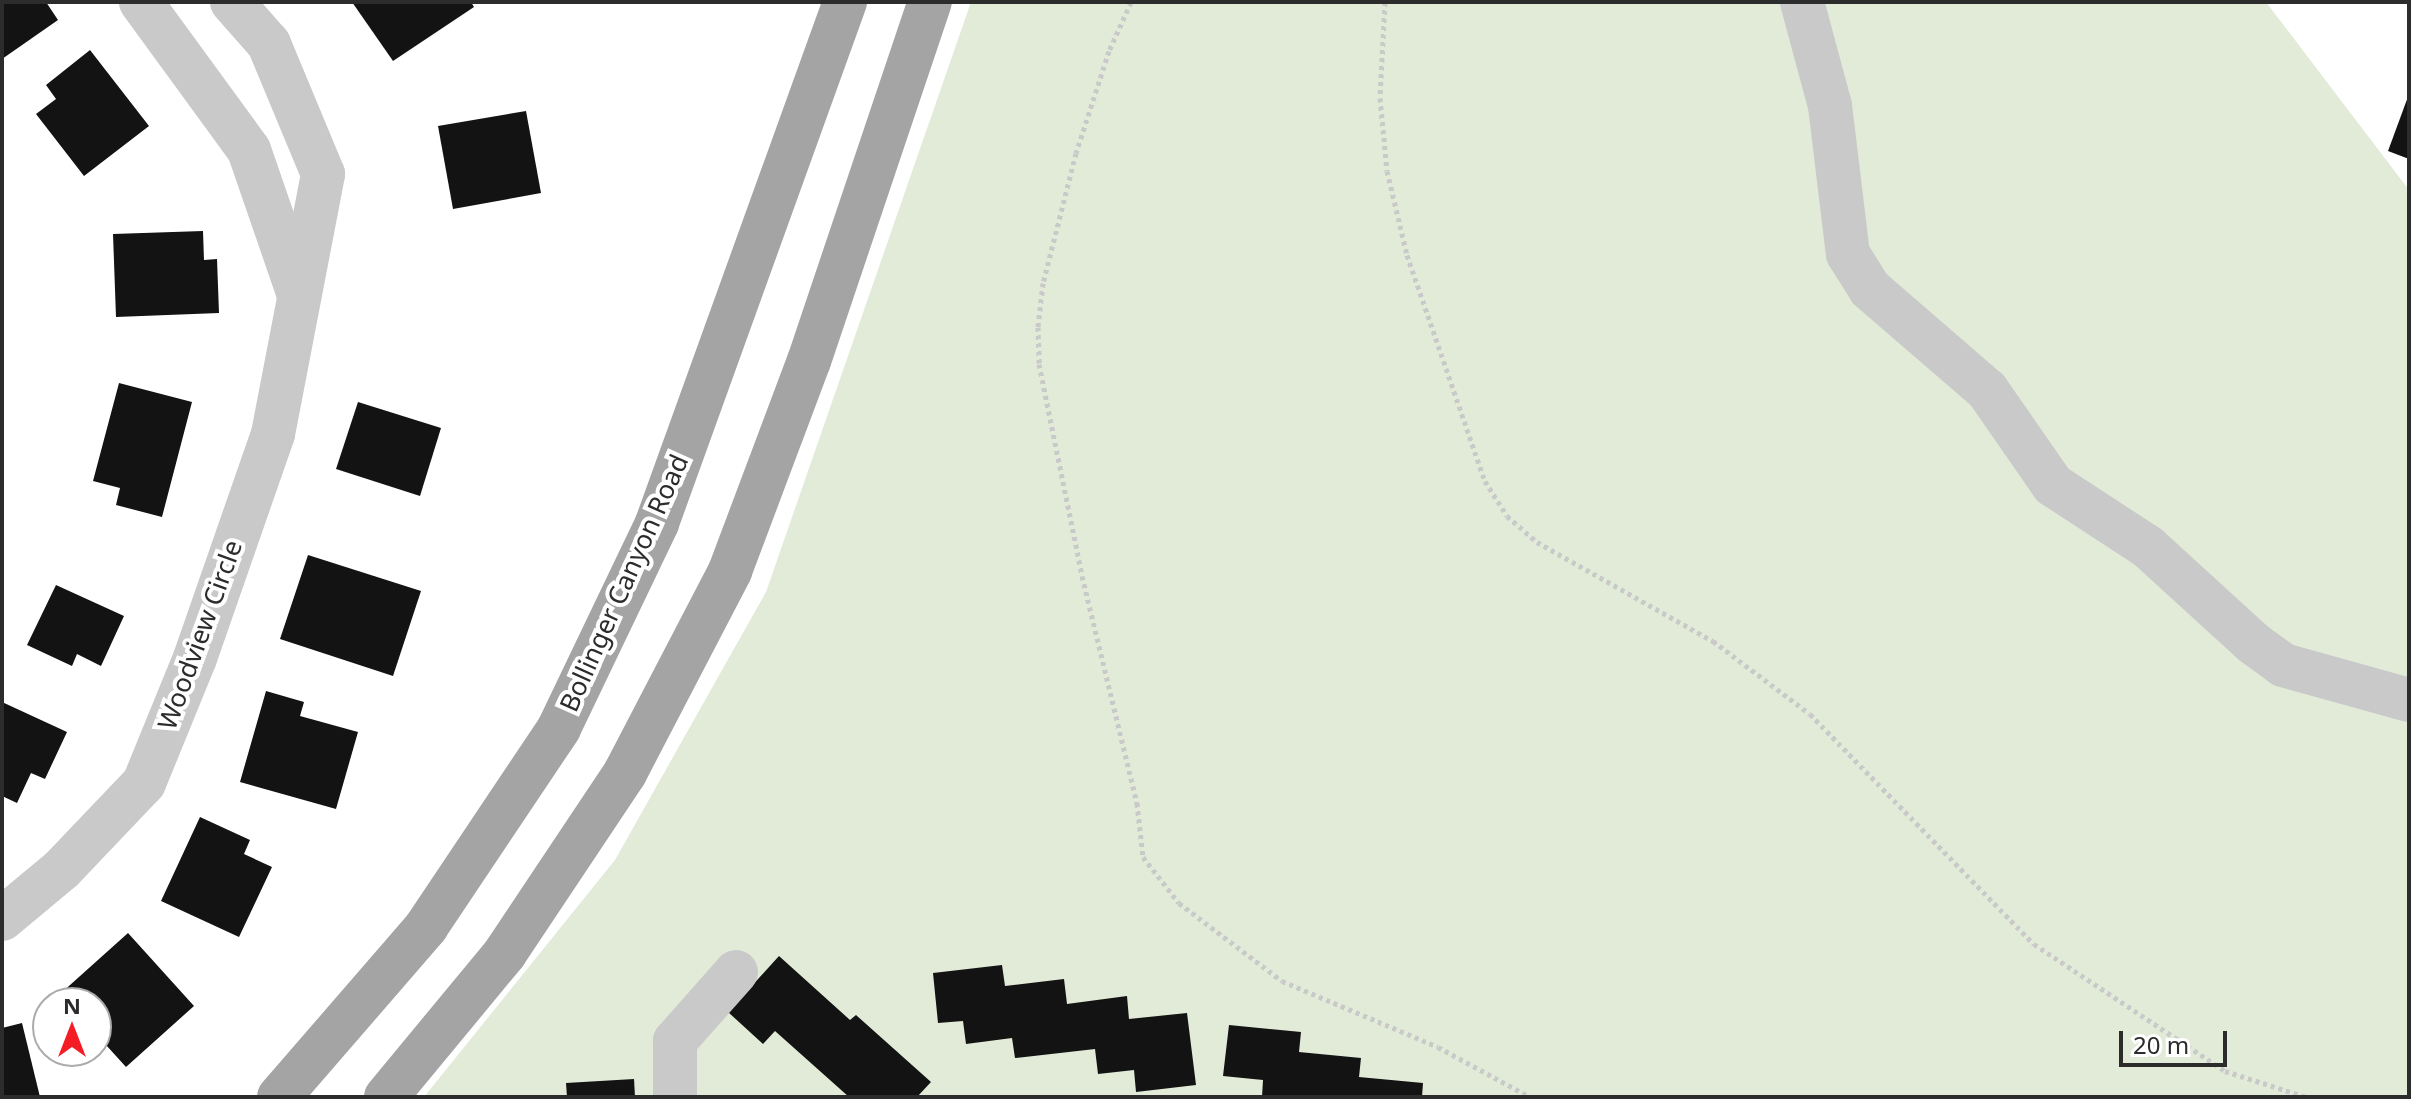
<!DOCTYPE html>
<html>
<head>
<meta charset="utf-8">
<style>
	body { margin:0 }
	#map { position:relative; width:2411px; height:1099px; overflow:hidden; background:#fff; font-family:"Noto Sans",sans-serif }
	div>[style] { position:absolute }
	.green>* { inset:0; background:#e1ebd8 }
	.building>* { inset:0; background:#131313 }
	.path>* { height:5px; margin-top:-2.5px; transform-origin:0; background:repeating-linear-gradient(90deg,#c9c9c9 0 4px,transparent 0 8px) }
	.minor>* { height:44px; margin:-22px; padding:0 22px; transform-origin:22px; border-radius:22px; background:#c9c9c9 }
	.major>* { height:44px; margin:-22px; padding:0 22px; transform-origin:22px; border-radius:22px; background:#a4a4a4 }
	span { translate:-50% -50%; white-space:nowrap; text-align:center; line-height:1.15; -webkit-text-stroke:8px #fff; paint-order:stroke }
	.street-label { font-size:26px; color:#2c2c2c }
	.frame { position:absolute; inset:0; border:4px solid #2c2c2c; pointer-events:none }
	.north { position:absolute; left:32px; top:987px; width:80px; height:80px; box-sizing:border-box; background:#fff; border:2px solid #ababab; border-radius:50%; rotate:0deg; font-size:22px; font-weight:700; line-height:32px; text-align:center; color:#2c2c2c }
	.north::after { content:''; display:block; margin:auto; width:28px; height:36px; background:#f41d25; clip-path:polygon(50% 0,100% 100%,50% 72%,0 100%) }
	.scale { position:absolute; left:2119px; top:1031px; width:108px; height:36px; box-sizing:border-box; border:4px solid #2c2c2c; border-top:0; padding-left:10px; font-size:24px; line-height:28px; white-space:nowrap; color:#2c2c2c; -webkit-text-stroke:6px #fff; paint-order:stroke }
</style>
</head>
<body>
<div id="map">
	<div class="green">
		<i style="clip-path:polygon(971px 2px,2266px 2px,2409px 190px,2409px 1097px,424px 1097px,615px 860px,766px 592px)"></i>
	</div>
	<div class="building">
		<i style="clip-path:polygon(2px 2px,46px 2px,58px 20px,2px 59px)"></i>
		<i style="clip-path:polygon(352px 2px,471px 2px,474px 7px,393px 61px)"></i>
		<i style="clip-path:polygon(90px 50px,149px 126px,84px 176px,36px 114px,56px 99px,46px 85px)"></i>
		<i style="clip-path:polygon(2409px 94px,2409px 159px,2388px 151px)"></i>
		<i style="clip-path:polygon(526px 111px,541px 193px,453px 209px,438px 126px)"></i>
		<i style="clip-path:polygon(203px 231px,204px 260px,217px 259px,219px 313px,116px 317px,113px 234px)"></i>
		<i style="clip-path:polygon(119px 383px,192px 402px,162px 517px,116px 505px,120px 488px,93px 481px)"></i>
		<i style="clip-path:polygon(358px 402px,441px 428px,420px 496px,336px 469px)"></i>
		<i style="clip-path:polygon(308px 555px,421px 591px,393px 676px,280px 639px)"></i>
		<i style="clip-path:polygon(56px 585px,124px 616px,101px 666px,77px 654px,72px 666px,27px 645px)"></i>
		<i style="clip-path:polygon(266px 691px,304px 702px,300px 716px,358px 732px,336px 809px,240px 782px)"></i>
		<i style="clip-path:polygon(2px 702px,67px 732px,45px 779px,31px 773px,17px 803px,2px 796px)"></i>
		<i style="clip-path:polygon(200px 817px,250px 840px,244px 854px,272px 867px,239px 937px,161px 901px)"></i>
		<i style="clip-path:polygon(128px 933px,194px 1006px,126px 1067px,96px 1034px,96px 1003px,68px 1003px,60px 994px)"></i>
		<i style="clip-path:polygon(779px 956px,850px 1020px,856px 1015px,931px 1082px,917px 1097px,849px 1097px,775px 1031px,763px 1044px,728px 1012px)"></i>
		<i style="clip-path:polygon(1002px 965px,1005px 986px,1064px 979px,1067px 1004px,1127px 996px,1129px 1019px,1187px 1013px,1196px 1085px,1136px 1092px,1134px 1070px,1098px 1074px,1095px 1049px,1015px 1058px,1012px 1038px,966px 1044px,963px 1021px,938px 1023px,933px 973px)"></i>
		<i style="clip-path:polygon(22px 1023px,40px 1097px,2px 1097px,2px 1028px)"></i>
		<i style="clip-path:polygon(1229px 1025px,1301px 1032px,1299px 1052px,1361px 1058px,1359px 1077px,1423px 1083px,1422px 1097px,1262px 1097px,1263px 1080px,1223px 1076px)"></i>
		<i style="clip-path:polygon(634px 1079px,635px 1097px,567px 1097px,566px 1083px)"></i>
	</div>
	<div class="path">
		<i style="left:1131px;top:2px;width:54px;rotate:114.2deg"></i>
		<i style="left:1109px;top:51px;width:107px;rotate:107.9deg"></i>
		<i style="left:1076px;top:153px;width:134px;rotate:104.2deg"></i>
		<i style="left:1043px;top:283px;width:44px;rotate:96.5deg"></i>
		<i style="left:1038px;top:327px;width:37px;rotate:88deg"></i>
		<i style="left:1039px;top:364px;width:216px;rotate:78.5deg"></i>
		<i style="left:1082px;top:576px;width:234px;rotate:76.4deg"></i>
		<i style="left:1137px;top:803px;width:54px;rotate:83.7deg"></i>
		<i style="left:1143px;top:857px;width:58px;rotate:52deg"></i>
		<i style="left:1179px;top:903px;width:129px;rotate:37.1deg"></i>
		<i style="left:1282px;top:981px;width:169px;rotate:22.9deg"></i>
		<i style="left:1438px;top:1047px;width:105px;rotate:28.5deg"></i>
		<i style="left:1385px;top:2px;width:96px;rotate:93deg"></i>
		<i style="left:1380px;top:98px;width:73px;rotate:84.5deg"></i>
		<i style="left:1387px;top:171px;width:86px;rotate:76.6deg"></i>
		<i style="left:1407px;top:255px;width:239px;rotate:71deg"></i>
		<i style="left:1485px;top:481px;width:41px;rotate:57.8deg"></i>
		<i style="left:1507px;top:516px;width:40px;rotate:41deg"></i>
		<i style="left:1537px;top:542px;width:202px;rotate:29.4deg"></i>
		<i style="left:1713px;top:641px;width:121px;rotate:37deg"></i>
		<i style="left:1810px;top:714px;width:321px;rotate:45.8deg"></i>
		<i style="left:2034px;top:944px;width:229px;rotate:33.6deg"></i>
		<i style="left:2225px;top:1071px;width:85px;rotate:17.8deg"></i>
	</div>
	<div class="minor">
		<i style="left:141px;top:2px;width:183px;rotate:53.9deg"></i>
		<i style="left:249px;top:150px;width:150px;rotate:71deg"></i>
		<i style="left:1802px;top:2px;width:108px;rotate:74.9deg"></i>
		<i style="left:1830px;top:106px;width:149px;rotate:83.1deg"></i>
		<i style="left:1848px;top:254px;width:41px;rotate:57.8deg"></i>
		<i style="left:1870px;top:289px;width:155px;rotate:40.8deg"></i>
		<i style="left:1987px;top:390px;width:116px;rotate:55.2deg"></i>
		<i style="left:2053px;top:485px;width:113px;rotate:33.1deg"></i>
		<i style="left:2148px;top:547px;width:142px;rotate:42.4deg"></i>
		<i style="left:2253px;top:643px;width:37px;rotate:36deg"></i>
		<i style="left:2283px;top:665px;width:131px;rotate:15.5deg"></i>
		<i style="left:2px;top:919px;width:78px;rotate:-39.8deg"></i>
		<i style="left:62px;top:869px;width:119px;rotate:-46.4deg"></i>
		<i style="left:144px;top:783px;width:135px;rotate:-67.8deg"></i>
		<i style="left:195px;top:658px;width:237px;rotate:-70.8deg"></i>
		<i style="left:273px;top:434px;width:265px;rotate:-79.1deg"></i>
		<i style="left:323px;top:174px;width:141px;rotate:-112.6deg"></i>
		<i style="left:269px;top:44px;width:56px;rotate:-131.4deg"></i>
		<i style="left:675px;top:1097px;width:56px;rotate:-90deg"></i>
		<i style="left:675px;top:1041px;width:92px;rotate:-48.5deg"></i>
	</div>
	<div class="major">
		<i style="left:279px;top:1097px;width:225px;rotate:-49.1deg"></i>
		<i style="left:426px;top:927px;width:239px;rotate:-56.2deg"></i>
		<i style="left:559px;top:728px;width:227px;rotate:-64.4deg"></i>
		<i style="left:657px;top:523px;width:554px;rotate:-70.16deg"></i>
		<i style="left:386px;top:1097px;width:187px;rotate:-50.4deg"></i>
		<i style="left:505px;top:953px;width:216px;rotate:-56.3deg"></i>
		<i style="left:625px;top:773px;width:228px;rotate:-62.5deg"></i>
		<i style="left:730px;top:571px;width:224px;rotate:-69.4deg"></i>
		<i style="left:809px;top:361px;width:379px;rotate:-71.4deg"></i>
	</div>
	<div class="street-label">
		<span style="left:624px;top:583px;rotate:-66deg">Bollinger Canyon Road</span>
		<span style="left:200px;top:635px;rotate:-70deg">Woodview Circle</span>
	</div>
	<div class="frame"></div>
	<div class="north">N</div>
	<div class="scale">20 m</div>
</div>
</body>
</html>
